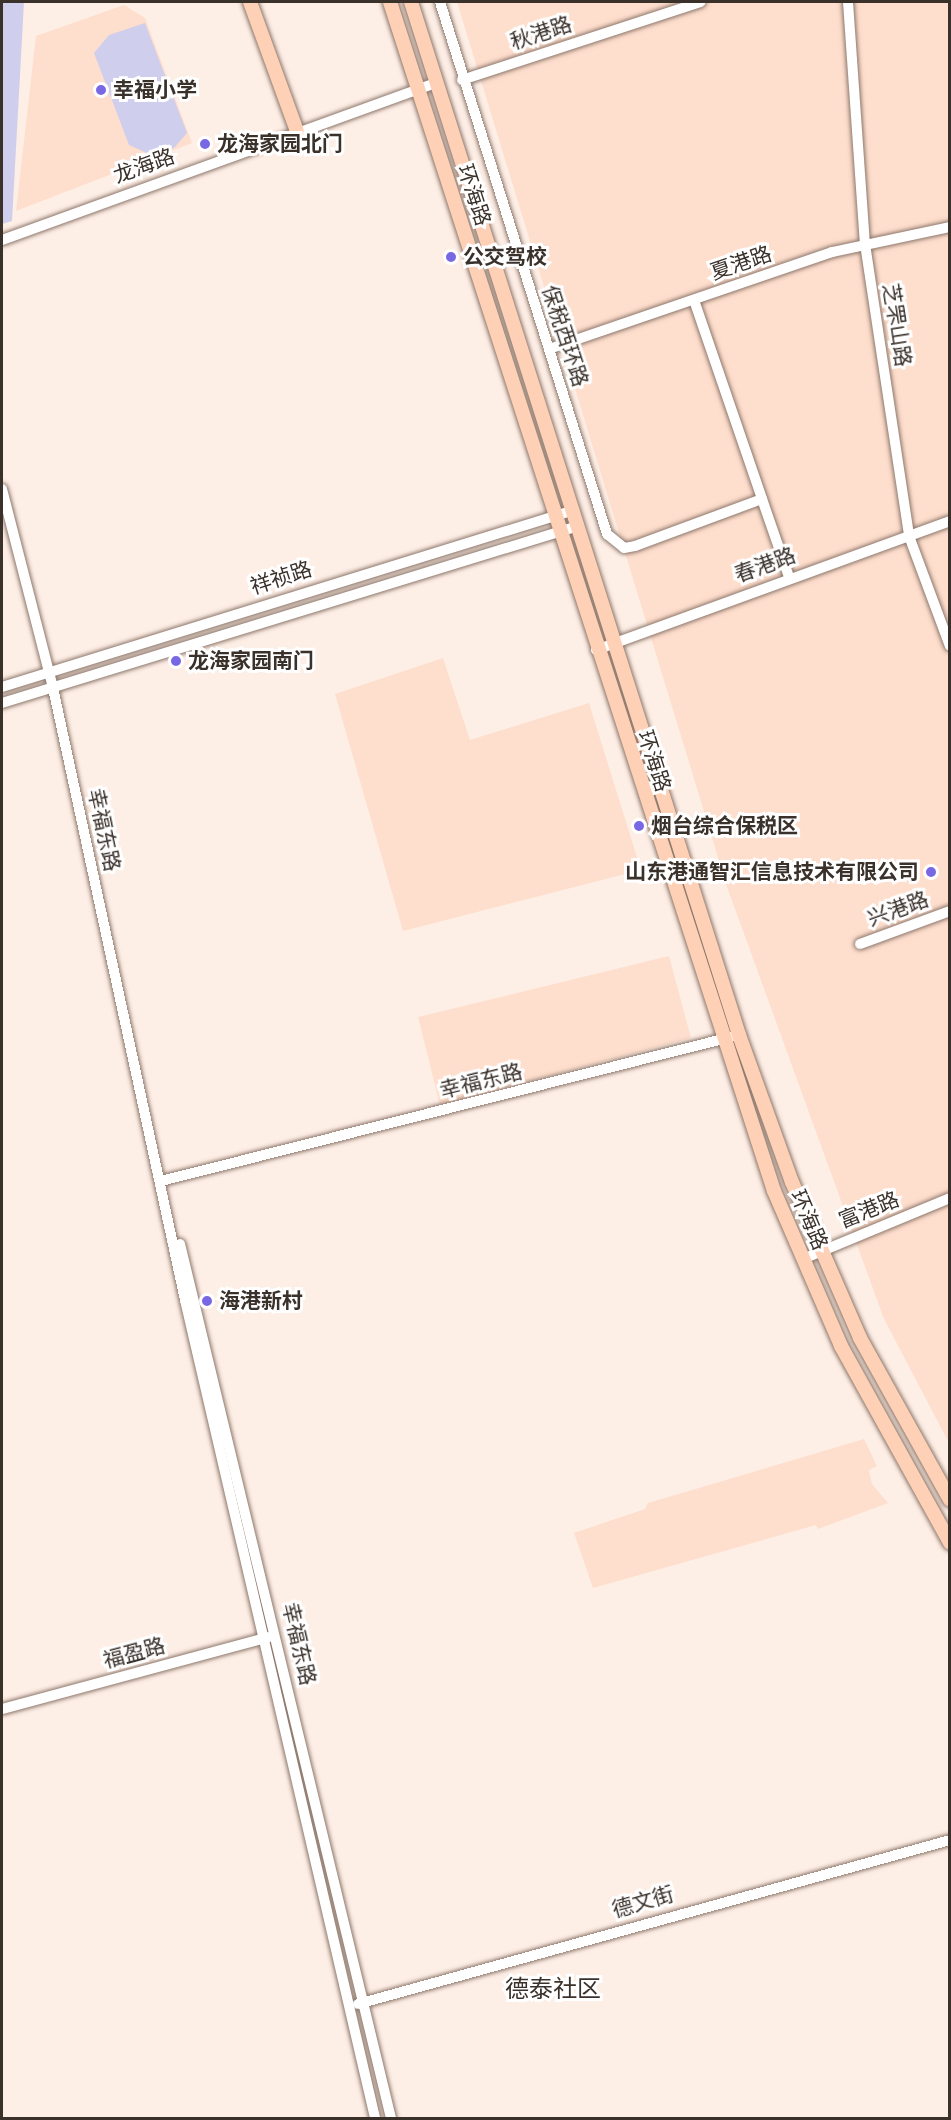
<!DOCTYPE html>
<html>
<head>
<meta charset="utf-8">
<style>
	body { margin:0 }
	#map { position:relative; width:951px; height:2120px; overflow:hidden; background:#feefe6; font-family:"DejaVu Sans","Noto Sans SC",sans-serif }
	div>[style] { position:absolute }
	.built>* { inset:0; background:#fedecd }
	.green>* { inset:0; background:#cfceed }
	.roads { filter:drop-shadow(0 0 2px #8d776b) drop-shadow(0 0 2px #8d776b) }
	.minor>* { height:10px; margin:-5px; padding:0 5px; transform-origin:5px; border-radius:5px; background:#fff }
	.major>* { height:14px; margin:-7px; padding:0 7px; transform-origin:7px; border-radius:7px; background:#fed1b7 }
	.dots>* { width:16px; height:16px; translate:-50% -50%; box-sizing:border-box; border:3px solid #fff; border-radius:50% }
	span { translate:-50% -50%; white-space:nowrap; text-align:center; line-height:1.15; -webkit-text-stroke:6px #fff; paint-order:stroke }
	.street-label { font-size:21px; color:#3a312b }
	.poi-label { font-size:21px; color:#3a312b; font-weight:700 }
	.left { translate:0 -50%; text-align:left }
	.right { translate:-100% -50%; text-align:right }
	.quarter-label { font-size:24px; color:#3a312b }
	.frame { position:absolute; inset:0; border:3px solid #3a312b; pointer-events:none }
</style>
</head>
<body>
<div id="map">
	<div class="built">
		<i style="clip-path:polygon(457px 2px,949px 2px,949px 1443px,884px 1319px,727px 887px)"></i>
		<i style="clip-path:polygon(124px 5px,145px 18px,192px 143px,16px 211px,36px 36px)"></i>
		<i style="clip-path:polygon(443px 658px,470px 740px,589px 703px,641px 870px,403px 931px,335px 694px)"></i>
		<i style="clip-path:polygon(669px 956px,691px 1038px,440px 1105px,418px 1017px)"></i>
		<i style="clip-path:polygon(864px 1439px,877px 1466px,869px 1470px,872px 1484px,888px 1503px,818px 1529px,816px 1525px,593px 1588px,574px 1533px,645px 1509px,648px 1503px)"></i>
	</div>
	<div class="green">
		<i style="clip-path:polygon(2px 2px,24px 2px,12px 221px,2px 224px)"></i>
		<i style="clip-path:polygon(145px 23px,187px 133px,174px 148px,149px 154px,129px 145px,94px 53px,109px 35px)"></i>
	</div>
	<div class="roads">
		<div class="minor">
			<i style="left:440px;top:2px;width:558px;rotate:72.57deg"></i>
			<i style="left:607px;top:534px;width:22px;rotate:39deg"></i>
			<i style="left:624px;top:548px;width:11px;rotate:-10deg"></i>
			<i style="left:635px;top:546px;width:135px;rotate:-20.3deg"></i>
			<i style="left:762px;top:499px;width:83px;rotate:70.9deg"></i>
			<i style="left:848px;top:2px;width:243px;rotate:86deg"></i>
			<i style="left:865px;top:244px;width:295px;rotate:81.4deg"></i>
			<i style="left:909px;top:536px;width:117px;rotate:69.6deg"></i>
			<i style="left:462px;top:80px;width:251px;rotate:-18.1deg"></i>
			<i style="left:2px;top:240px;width:462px;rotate:-19.9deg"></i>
			<i style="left:694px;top:300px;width:210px;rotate:71.1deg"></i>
			<i style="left:549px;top:349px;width:299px;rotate:-18.9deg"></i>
			<i style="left:832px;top:252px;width:121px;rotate:-12deg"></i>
			<i style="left:2px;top:489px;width:205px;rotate:75.6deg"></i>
			<i style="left:53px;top:688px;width:626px;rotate:77.83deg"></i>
			<i style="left:185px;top:1300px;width:840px;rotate:76.92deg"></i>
			<i style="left:596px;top:650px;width:377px;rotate:-20deg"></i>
			<i style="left:2px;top:687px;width:599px;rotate:-17.19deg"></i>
			<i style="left:2px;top:703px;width:603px;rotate:-17.08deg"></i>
			<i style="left:860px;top:944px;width:96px;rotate:-20.1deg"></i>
			<i style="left:161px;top:1181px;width:596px;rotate:-14.18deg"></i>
			<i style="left:180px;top:1244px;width:899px;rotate:76.43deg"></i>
			<i style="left:803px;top:1259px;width:159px;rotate:-22.5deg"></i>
			<i style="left:2px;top:1709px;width:276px;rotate:-15.1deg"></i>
			<i style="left:358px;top:2004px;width:614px;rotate:-15.48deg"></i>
		</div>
		<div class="major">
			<i style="left:250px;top:2px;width:137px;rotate:70deg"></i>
			<i style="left:390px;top:2px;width:1249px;rotate:72.1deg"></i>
			<i style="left:774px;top:1191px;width:169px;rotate:66.6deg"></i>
			<i style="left:841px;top:1346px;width:225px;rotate:61deg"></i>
			<i style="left:411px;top:2px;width:1084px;rotate:72.38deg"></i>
			<i style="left:739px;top:1035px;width:156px;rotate:70.2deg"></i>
			<i style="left:792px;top:1182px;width:170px;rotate:66.4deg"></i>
			<i style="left:860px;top:1338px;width:185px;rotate:60.9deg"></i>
		</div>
	</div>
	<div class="dots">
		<i style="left:101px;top:90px;background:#7968e3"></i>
		<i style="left:205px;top:144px;background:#7968e3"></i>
		<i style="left:451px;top:257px;background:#7968e3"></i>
		<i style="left:176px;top:661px;background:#7968e3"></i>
		<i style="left:639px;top:826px;background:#7968e3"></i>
		<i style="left:931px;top:872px;background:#7968e3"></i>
		<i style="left:207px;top:1301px;background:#7968e3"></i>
	</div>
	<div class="street-label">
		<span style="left:541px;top:33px;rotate:-18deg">秋港路</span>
		<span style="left:144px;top:166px;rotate:-20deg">龙海路</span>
		<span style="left:474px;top:195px;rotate:72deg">环海路</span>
		<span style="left:741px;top:263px;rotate:-19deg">夏港路</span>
		<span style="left:897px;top:325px;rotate:81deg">芝罘山路</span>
		<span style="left:565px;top:336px;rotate:72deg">保税西环路</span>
		<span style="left:765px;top:565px;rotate:-20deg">春港路</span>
		<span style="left:281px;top:578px;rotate:-18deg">祥祯路</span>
		<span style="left:654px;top:761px;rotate:72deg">环海路</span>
		<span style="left:104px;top:830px;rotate:78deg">幸福东路</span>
		<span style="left:898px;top:909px;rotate:-20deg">兴港路</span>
		<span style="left:481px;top:1081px;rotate:-14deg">幸福东路</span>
		<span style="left:869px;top:1210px;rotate:-22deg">富港路</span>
		<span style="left:809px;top:1220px;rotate:67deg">环海路</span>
		<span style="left:299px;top:1644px;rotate:77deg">幸福东路</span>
		<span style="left:134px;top:1653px;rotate:-15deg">福盈路</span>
		<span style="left:643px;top:1902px;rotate:-16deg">德文街</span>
	</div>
	<div class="poi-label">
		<span class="left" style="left:113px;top:90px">幸福小学</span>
		<span class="left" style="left:217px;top:144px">龙海家园北门</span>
		<span class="left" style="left:463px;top:257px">公交驾校</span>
		<span class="left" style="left:188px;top:661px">龙海家园南门</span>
		<span class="left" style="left:651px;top:826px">烟台综合保税区</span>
		<span class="right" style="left:919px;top:872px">山东港通智汇信息技术有限公司</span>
		<span class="left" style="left:219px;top:1301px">海港新村</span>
	</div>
	<div class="quarter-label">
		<span style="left:553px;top:1990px">德泰社区</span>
	</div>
	<div class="frame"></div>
</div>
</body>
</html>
